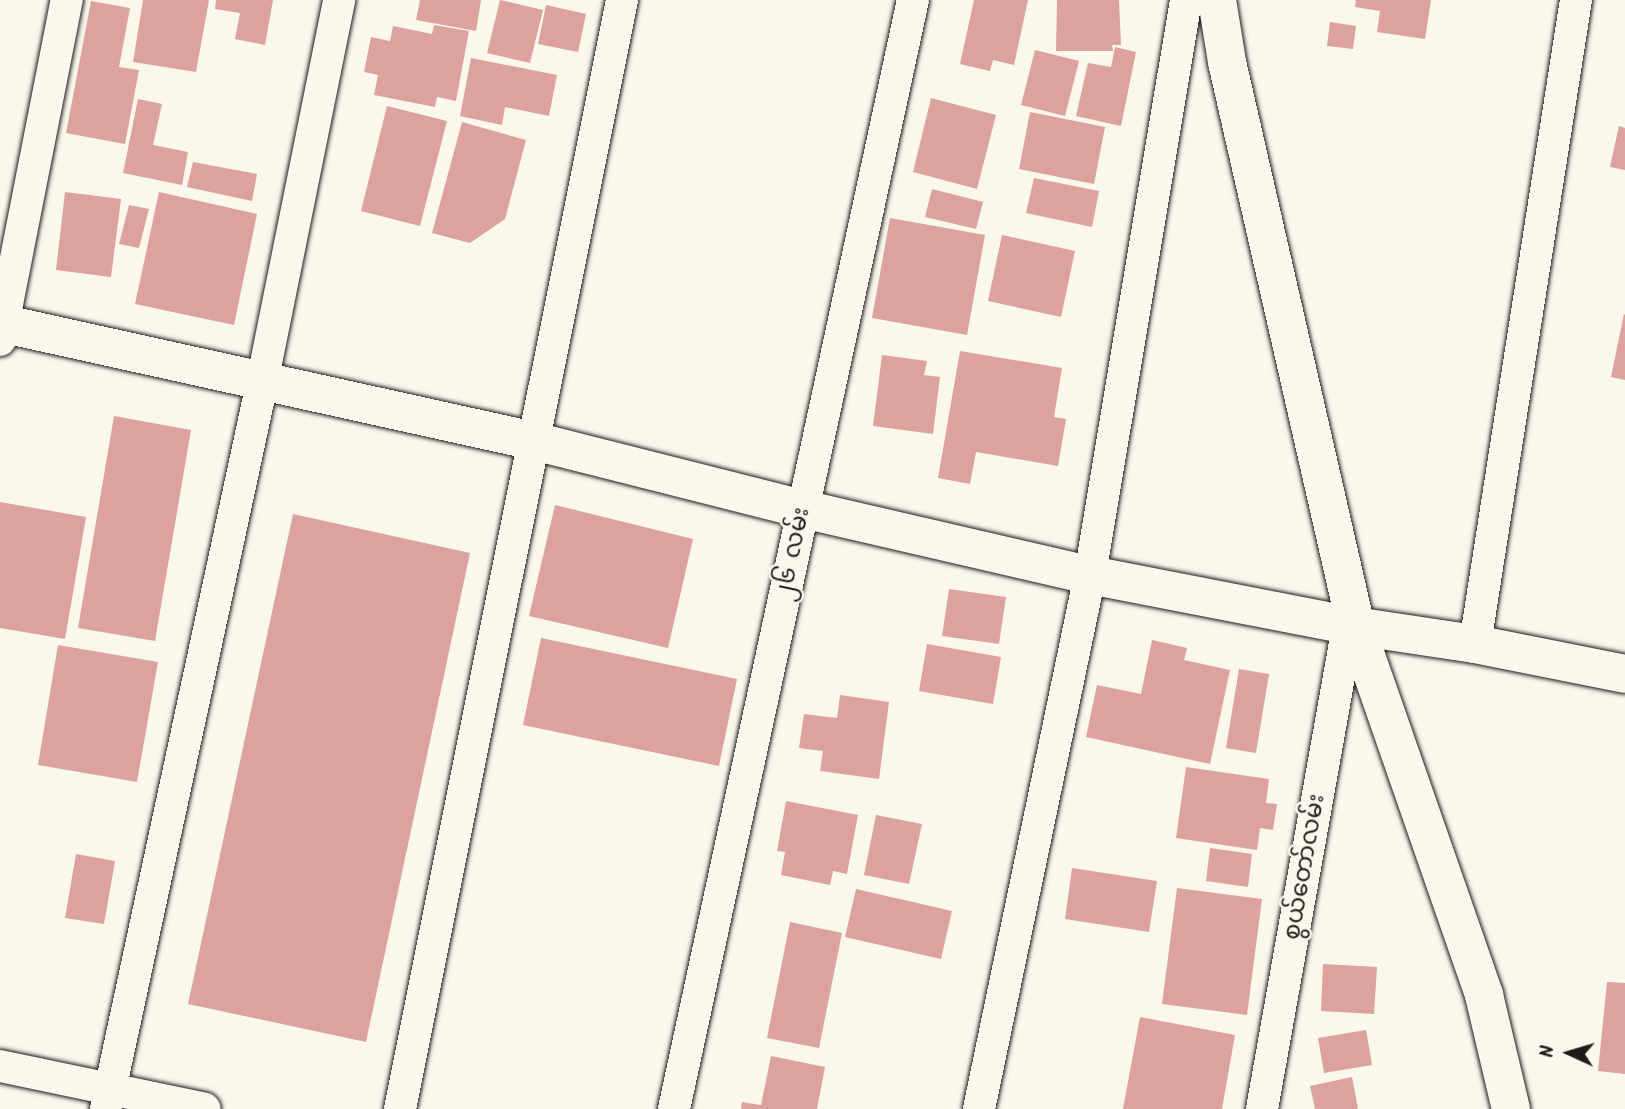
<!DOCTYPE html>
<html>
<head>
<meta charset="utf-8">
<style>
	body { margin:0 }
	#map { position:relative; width:1625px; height:1109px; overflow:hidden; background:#fbf7ec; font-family:Kalam,"Noto Sans Myanmar",sans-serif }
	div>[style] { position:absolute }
	.building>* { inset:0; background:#dca29c }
	.roads { filter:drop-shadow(0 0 2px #1c1c1c) drop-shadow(0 0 2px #1c1c1c) }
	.street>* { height:32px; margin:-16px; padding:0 16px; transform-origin:16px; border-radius:16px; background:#fbf7ec }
	.secondary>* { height:38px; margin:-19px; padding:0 19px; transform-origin:19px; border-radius:19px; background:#fbf7ec }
	.primary>* { height:38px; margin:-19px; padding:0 19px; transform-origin:19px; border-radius:19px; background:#fbf7ec }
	span { translate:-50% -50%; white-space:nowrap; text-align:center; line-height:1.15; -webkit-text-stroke:5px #fbf7ec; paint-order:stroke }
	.street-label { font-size:24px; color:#1c1c1c }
	.north { position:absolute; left:1534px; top:1018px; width:70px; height:70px; -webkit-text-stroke:5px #fbf7ec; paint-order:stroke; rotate:274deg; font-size:19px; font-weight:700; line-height:28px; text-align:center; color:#1c1c1c }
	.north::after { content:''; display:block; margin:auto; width:24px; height:32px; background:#1c1c1c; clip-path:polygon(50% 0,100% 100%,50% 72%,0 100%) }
</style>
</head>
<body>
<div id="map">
	<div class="building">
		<i style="clip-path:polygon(143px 0,209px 0,196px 72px,133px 62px)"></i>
		<i style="clip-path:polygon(216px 0,273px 0,265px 45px,235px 39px,240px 13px,215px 9px)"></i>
		<i style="clip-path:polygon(420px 0,481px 0,476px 31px,416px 20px)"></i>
		<i style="clip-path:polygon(500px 0,543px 10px,530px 63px,487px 53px)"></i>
		<i style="clip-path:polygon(974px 0,1028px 0,1014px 65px,993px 60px,990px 71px,960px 64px)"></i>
		<i style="clip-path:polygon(1057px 0,1119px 0,1121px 45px,1112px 45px,1113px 51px,1056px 51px)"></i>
		<i style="clip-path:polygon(1356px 0,1431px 0,1425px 39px,1377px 32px,1380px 11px,1355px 7px)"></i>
		<i style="clip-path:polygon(91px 1px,130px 8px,119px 67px,139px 70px,125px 144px,66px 133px)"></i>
		<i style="clip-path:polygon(546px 5px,586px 14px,578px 52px,538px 44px)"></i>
		<i style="clip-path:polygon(1330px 22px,1356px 26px,1353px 49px,1327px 46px)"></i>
		<i style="clip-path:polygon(434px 25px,469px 31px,456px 101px,437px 97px,435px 107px,374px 95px,378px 75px,364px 72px,371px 37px,390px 41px,393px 26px,432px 34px)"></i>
		<i style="clip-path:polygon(1115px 47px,1136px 52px,1121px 126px,1076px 116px,1088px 63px,1111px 67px)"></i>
		<i style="clip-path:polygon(1035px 50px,1079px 61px,1065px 116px,1021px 105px)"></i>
		<i style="clip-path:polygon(471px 58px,557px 75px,549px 116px,505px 107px,502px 125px,460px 116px)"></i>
		<i style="clip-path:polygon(931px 98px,996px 115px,977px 189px,913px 172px)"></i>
		<i style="clip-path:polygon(138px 99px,162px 104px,153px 145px,188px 152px,182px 185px,123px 173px)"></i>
		<i style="clip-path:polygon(387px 106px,447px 121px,420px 226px,361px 211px)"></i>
		<i style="clip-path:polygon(1030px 112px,1105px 127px,1094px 184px,1019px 169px)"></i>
		<i style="clip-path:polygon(462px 122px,526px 140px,505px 219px,470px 243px,432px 233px)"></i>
		<i style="clip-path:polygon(1619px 126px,1625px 128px,1625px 170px,1610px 167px)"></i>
		<i style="clip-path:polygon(193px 162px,257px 174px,252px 201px,187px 187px)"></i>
		<i style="clip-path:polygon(1034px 178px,1099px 191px,1092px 227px,1026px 213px)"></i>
		<i style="clip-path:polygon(932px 189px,983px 202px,976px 229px,925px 217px)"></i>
		<i style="clip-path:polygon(65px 192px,121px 199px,111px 277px,56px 270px)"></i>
		<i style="clip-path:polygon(159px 192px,257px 214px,234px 325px,135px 304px)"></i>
		<i style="clip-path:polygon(129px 205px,149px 209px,139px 248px,119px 244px)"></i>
		<i style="clip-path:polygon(890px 218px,985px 235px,967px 335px,872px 318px)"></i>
		<i style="clip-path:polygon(1002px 235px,1075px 251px,1061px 317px,988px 301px)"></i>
		<i style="clip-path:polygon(1624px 314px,1625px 315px,1625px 380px,1611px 377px)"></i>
		<i style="clip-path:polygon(960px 351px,1062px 368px,1054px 417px,1066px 419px,1058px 466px,976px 452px,970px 484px,938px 478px)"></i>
		<i style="clip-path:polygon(882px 355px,927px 361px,924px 375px,940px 377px,933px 434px,873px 426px)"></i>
		<i style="clip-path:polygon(114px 416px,191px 430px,155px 641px,78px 628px)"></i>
		<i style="clip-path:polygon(0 502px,86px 517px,65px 639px,0 628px)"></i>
		<i style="clip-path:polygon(555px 505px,693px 539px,668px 648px,529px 616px)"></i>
		<i style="clip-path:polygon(293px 514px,470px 553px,366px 1042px,188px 1004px)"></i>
		<i style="clip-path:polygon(949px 589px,1006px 597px,999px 644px,942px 636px)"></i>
		<i style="clip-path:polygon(541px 638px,737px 679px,719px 766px,523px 725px)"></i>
		<i style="clip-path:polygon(1152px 640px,1187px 648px,1184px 660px,1230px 670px,1210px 764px,1086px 737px,1097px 685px,1141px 694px)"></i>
		<i style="clip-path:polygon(927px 644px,1001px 657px,993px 704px,919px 691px)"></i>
		<i style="clip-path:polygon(58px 645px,158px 662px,137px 782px,38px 765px)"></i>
		<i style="clip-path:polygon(1239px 669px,1269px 674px,1256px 753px,1226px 748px)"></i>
		<i style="clip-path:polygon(840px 695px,889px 702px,879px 779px,820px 771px,823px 751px,799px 748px,804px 714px,837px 718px)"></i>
		<i style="clip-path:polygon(1186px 767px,1269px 779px,1266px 803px,1277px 804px,1273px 830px,1260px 828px,1257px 850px,1176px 838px)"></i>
		<i style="clip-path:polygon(786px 801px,858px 815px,847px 874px,833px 871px,830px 885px,781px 875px,785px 852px,777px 851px)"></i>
		<i style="clip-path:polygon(876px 815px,922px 824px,909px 884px,864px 875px)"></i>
		<i style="clip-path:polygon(1210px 848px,1252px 854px,1248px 887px,1206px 881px)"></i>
		<i style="clip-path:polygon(76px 854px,115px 861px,104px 924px,65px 918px)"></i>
		<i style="clip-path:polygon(1072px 868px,1157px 881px,1149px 932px,1065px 919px)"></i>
		<i style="clip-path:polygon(1177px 888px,1262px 899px,1247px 1015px,1162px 1004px)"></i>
		<i style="clip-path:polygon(856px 889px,952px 911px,941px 959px,845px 937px)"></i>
		<i style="clip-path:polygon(790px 922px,842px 933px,819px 1048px,767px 1038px)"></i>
		<i style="clip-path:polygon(1323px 964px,1377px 967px,1374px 1014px,1321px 1011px)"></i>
		<i style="clip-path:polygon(1607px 982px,1625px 983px,1625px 1074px,1598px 1071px)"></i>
		<i style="clip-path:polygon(1140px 1017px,1235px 1035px,1222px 1109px,1123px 1109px)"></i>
		<i style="clip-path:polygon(1366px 1030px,1372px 1065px,1324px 1073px,1318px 1038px)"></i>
		<i style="clip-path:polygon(771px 1056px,825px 1067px,817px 1109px,741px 1109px,742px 1102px,761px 1105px)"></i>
		<i style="clip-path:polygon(1352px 1077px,1358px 1109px,1315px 1109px,1310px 1086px)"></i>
	</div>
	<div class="roads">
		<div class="street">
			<i style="left:0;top:340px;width:347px;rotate:-78.9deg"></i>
			<i style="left:1475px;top:644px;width:652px;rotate:-81.09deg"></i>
			<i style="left:0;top:1066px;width:209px;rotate:11.8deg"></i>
			<i style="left:106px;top:1109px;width:743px;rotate:-77.87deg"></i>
			<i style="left:262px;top:383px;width:391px;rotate:-78.6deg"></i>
			<i style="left:400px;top:1109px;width:1131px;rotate:-78.68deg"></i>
			<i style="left:674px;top:1109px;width:1134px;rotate:-77.84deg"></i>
			<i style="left:979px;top:1109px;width:545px;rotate:-78.26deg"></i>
			<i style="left:1090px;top:575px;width:583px;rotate:-80.52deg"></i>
			<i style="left:1262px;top:1109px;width:492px;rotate:-79.9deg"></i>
		</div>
		<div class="secondary">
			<i style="left:0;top:323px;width:547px;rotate:12.46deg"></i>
			<i style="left:534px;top:441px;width:277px;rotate:14.2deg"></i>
			<i style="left:803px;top:509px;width:294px;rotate:13deg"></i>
			<i style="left:1090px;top:575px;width:263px;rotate:11deg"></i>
			<i style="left:1348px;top:625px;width:128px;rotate:8.5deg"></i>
			<i style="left:1475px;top:644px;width:153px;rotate:11.3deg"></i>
		</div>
		<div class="primary">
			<i style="left:1217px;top:0;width:63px;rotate:80.8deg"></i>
			<i style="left:1227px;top:62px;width:580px;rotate:77.14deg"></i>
			<i style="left:1356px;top:627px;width:390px;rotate:70.8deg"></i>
			<i style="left:1484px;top:995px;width:117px;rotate:76.7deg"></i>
		</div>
	</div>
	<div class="street-label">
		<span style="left:793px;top:554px;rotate:-78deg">၂၆ လမ်း</span>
		<span style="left:1305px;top:867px;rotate:-80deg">စွယ်တော်လမ်း</span>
	</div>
	<div class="north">N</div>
</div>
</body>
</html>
